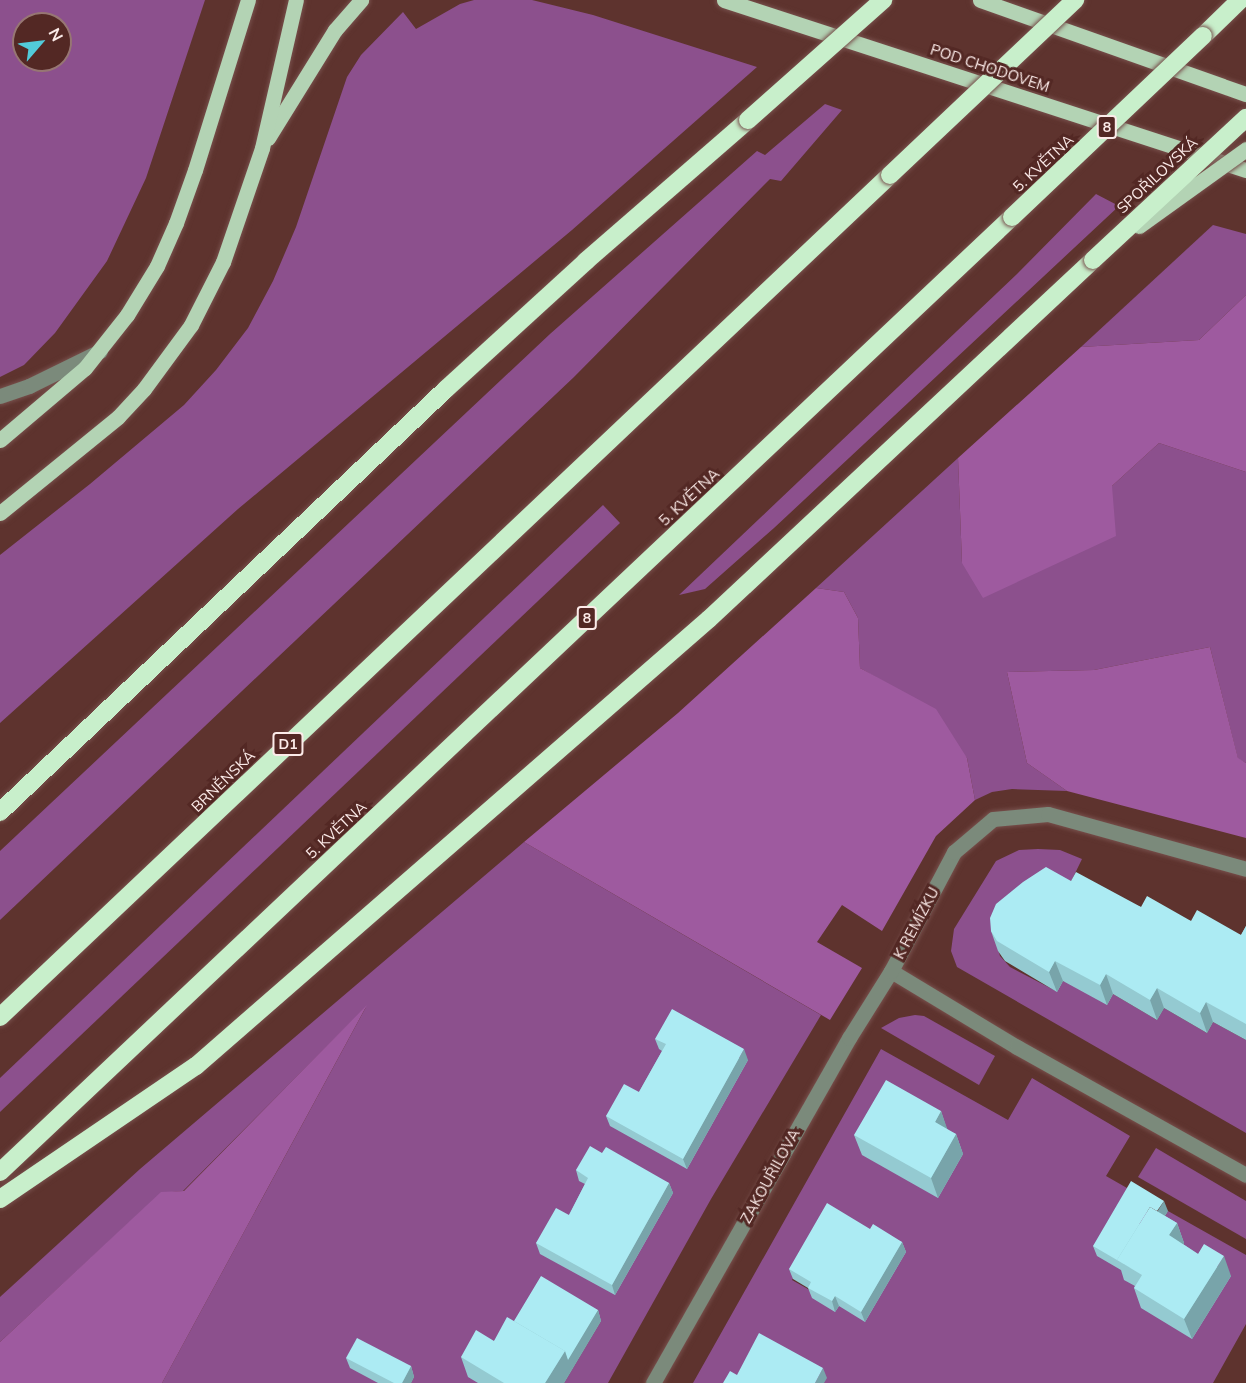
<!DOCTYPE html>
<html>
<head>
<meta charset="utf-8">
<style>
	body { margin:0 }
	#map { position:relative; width:1246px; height:1383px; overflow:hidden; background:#5e332e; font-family:Mulish,sans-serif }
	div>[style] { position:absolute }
	.green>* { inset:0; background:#8c508d }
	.forest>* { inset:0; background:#9e5a9f }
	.roads { filter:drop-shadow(0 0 2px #77504c) drop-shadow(0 0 2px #77504c) }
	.minor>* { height:15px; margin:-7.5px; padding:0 7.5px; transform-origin:7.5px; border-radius:7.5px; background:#7b8a7b }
	.major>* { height:15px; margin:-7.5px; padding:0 7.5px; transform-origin:7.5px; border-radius:7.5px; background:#b3d3b4 }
	.highway>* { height:18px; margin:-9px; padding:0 9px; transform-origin:9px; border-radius:9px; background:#c8efcb }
	.bridges { filter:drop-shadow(0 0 2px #77504c) drop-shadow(0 0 2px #77504c) }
	.major-bridge>* { height:15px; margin:-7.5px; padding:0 7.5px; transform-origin:7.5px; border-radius:7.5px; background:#b3d3b4 }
	.highway-bridge>* { height:18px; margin:-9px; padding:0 9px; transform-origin:9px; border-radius:9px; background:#c8efcb }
	.wall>* { inset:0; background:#94cad1 }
	.shaded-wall>* { inset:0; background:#78a4aa }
	.building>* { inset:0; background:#acebf3 }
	span { translate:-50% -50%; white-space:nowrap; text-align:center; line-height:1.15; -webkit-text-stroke:6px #532824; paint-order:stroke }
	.shield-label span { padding:2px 4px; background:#532824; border:2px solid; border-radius:4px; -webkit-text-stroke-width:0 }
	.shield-label { font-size:14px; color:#fcebe9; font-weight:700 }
	.street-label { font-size:15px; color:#fcebe9 }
	.north { position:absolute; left:12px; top:12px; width:60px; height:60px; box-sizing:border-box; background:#532824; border:2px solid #977673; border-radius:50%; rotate:62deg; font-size:16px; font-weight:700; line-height:24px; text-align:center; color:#fcebe9 }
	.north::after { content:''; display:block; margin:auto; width:21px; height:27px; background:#52cbda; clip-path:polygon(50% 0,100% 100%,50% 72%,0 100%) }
</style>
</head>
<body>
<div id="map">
	<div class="green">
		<i style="clip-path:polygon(evenodd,0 0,205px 0,146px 178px,107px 261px,55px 333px,24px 365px,0 377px,0 0,24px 24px,60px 24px,60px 60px,24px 60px,24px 24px)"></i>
		<i style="clip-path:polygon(474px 0,532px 0,593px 15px,757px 67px,572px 230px,238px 509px,0 723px,0 555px,90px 484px,184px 405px,216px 370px,248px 328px,273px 281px,296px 227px,347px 77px,361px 55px,403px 12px,416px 29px,460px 4px)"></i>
		<i style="clip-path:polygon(825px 104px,842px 110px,781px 181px,770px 179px,574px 377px,0 920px,0 851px,550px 334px,757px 151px,765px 155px)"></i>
		<i style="clip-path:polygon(1096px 194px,1119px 206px,774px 528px,705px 589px,679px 595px,1017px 274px)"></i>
		<i style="clip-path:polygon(1213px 225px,1246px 234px,1246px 295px,1199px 340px,1081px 347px)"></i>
		<i style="clip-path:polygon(1159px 443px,1246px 472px,1246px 763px,1238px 759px,1210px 647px,1094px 670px,1007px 672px,1027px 763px,1067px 791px,1012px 789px,992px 792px,975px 800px,967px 758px,884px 682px,860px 668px,858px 618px,844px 592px,816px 588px,958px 458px,962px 563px,1112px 486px)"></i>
		<i style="clip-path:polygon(603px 505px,620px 523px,0 1112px,0 1078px)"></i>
		<i style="clip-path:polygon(524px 842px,821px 1015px,711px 1199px,608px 1383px,564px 1383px,601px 1321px,478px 1383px,411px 1383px,414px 1377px,378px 1383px,162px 1383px,366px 1007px,183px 1191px,161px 1193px,0 1342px,0 1297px,140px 1169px)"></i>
		<i style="clip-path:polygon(1038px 849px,1060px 850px,1082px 859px,1065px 894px,997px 946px,1000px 956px,1010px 967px,1056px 991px,1063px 981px,1113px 994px,1157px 1020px,1164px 1008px,1207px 1033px,1213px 1022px,1246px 1040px,1246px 1133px,957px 967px,951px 951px,954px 929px,996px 861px,1019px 850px)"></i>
		<i style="clip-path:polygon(915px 1015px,924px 1016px,995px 1056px,979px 1085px,881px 1028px,899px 1018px)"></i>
		<i style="clip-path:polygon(evenodd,881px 1049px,1008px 1120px,1032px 1078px,1130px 1136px,1106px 1176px,1134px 1192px,1158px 1228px,1168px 1211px,1246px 1255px,1246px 1324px,1213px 1383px,693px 1383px,881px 1049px,831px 1214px,815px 1293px,792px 1280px,831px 1214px)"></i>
		<i style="clip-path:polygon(1156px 1148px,1246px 1201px,1246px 1239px,1138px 1177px)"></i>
	</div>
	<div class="forest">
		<i style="clip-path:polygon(1246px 295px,1246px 472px,1159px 443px,1112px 486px,1116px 536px,983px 598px,962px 563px,958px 458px,1081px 347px,1199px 340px)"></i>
		<i style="clip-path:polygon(816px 588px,844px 592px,858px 618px,860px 668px,936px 709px,967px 758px,975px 800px,936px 836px,882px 931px,842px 905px,817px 942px,862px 968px,830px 1020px,524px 842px,678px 713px)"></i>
		<i style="clip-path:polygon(1210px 647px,1238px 758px,1246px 763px,1246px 838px,1067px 791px,1027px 763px,1007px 672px,1094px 670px)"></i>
		<i style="clip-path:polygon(367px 1005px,162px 1383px,0 1383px,0 1342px,161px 1192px,184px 1191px)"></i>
	</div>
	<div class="roads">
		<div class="minor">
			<i style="left:0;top:396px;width:31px;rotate:-19deg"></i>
			<i style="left:29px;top:386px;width:79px;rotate:-26.2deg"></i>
			<i style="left:891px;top:971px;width:147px;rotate:31.1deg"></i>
			<i style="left:1017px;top:1047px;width:262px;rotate:29.2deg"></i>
			<i style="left:653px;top:1383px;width:397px;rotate:-60.4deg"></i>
			<i style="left:849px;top:1038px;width:79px;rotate:-57.9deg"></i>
			<i style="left:891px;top:971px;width:135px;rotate:-62.1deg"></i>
			<i style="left:954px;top:852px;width:51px;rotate:-40.2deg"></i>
			<i style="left:993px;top:819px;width:55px;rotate:-5.2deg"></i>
			<i style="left:1048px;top:814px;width:205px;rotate:15.5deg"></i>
		</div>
		<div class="major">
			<i style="left:724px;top:0;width:549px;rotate:18.04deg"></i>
			<i style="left:980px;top:0;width:282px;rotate:19.5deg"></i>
			<i style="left:268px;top:138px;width:127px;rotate:-58.2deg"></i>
			<i style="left:335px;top:30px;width:40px;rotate:-49deg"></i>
			<i style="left:0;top:440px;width:111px;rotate:-40.3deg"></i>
			<i style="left:85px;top:368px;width:68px;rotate:-51.6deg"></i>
			<i style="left:127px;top:315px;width:57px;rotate:-58.5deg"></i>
			<i style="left:157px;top:266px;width:47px;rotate:-66.2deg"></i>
			<i style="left:176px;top:223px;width:56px;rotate:-70.3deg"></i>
			<i style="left:195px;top:170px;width:178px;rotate:-72.7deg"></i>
			<i style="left:0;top:513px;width:152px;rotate:-39.1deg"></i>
			<i style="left:118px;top:417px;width:38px;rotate:-47deg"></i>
			<i style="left:144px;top:389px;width:79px;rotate:-53.7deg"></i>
			<i style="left:191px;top:325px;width:71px;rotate:-63.1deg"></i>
			<i style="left:223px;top:262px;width:120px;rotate:-71.1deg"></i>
			<i style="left:262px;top:148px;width:152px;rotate:-77.1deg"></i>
		</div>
		<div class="highway">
			<i style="left:1203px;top:36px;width:52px;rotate:-44.2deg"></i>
			<i style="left:0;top:812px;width:615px;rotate:-43.48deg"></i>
			<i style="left:446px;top:389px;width:190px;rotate:-42.4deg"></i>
			<i style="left:586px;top:261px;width:215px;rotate:-41deg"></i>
			<i style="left:0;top:1017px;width:1225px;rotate:-43.41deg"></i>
			<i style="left:0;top:1172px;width:1391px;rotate:-43.34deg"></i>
			<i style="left:0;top:1199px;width:237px;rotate:-34.2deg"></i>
			<i style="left:196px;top:1066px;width:680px;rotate:-41.07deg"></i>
			<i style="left:709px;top:619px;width:526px;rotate:-43.07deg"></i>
		</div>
	</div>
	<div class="bridges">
		<div class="major-bridge">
			<i style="left:1139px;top:226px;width:132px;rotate:-35.7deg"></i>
		</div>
		<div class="highway-bridge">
			<i style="left:748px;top:120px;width:181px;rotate:-41.6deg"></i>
			<i style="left:890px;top:175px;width:255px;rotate:-43.4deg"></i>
			<i style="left:1012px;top:217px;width:263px;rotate:-43.5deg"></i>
			<i style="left:1093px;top:260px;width:209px;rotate:-42.9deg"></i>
		</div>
	</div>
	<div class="wall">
		<i style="clip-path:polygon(1071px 881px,1141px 907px,1241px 935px,1246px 926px,1246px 1040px,1213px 1022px,1207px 1033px,1164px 1008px,1157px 1020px,1113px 994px,1107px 1005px,1063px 981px,1057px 992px,1005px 961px,998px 951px,991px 931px)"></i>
		<i style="clip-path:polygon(655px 1039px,748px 1060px,687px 1169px,610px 1126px,606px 1116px,639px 1092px,662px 1051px,659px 1049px)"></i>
		<i style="clip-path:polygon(941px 1111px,947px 1130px,956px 1134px,963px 1154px,938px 1198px,862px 1155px,854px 1135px)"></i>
		<i style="clip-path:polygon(602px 1153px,669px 1183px,673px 1193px,615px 1295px,540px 1254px,536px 1243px,569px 1215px,585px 1184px,579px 1181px,576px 1170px)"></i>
		<i style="clip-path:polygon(1168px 1211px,1165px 1216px,1177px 1223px,1184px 1243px,1183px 1244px,1231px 1276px,1192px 1339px,1141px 1308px,1134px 1288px,1135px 1286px,1124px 1280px,1121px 1270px,1097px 1256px,1093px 1246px)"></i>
		<i style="clip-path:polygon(870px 1229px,902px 1242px,906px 1252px,865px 1322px,839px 1306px,835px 1312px,812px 1298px,808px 1288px,793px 1279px,789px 1269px)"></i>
		<i style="clip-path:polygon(598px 1310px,601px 1321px,564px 1383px,478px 1383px,468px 1377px,461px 1357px,494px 1341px,514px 1321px)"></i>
		<i style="clip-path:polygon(346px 1358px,411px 1366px,414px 1377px,411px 1383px,378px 1383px,350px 1368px)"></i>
	</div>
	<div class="shaded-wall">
		<i style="clip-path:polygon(1055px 961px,1063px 981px,1057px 992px,1049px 972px)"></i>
		<i style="clip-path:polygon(1106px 974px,1113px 994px,1107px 1005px,1100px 985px)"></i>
		<i style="clip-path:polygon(1157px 988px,1164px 1008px,1157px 1020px,1150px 1000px)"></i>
		<i style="clip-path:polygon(1206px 1002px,1213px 1022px,1207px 1033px,1200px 1013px)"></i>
		<i style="clip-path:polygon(744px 1049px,748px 1060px,687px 1169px,683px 1159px)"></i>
		<i style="clip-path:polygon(941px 1111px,948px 1131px,935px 1122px)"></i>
		<i style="clip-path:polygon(956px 1134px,963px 1154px,938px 1198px,931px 1178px)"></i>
		<i style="clip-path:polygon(669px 1183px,673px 1193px,615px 1295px,612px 1285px)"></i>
		<i style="clip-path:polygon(1164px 1201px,1168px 1211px,1131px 1268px,1124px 1264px)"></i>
		<i style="clip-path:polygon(1177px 1223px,1184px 1243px,1177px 1255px,1169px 1235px)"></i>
		<i style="clip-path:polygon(902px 1242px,906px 1252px,865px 1322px,861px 1312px)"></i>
		<i style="clip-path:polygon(1224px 1256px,1231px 1276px,1192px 1339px,1184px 1319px)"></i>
		<i style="clip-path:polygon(835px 1296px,839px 1306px,835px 1312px,832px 1301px)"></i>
		<i style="clip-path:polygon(598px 1310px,601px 1321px,564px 1383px,545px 1383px,565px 1351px)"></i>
		<i style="clip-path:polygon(411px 1366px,414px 1377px,411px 1383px,402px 1383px)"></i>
		<i style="clip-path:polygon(823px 1368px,827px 1378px,824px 1383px,815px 1383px)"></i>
	</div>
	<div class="building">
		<i style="clip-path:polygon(1046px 867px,1071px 881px,1076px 872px,1141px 907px,1147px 896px,1191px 921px,1197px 910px,1241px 935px,1246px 926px,1246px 1024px,1206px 1002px,1200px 1013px,1157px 988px,1150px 1000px,1106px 974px,1100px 985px,1055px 961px,1049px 972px,997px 941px,991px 931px,990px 918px,996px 904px,1023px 882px)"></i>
		<i style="clip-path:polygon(672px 1009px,744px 1049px,683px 1159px,606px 1116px,624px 1084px,639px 1092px,666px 1044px,655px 1039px)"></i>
		<i style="clip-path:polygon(886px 1080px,941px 1111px,935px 1122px,956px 1134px,931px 1178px,854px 1135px)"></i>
		<i style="clip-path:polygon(590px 1146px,602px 1153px,606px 1147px,669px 1183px,612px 1285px,536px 1243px,556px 1208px,569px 1215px,588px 1178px,576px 1170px)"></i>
		<i style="clip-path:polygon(1131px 1181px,1164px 1201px,1157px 1211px,1150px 1207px,1117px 1260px,1093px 1246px)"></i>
		<i style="clip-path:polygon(827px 1203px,870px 1229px,873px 1224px,902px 1242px,861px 1312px,835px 1296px,832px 1301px,808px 1288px,811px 1282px,789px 1269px)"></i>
		<i style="clip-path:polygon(1150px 1207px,1177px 1223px,1169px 1235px,1198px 1254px,1204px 1244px,1224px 1256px,1184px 1319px,1134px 1288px,1142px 1275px,1117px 1260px)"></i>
		<i style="clip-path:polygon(541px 1276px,598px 1310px,568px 1360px,565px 1351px,514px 1321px)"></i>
		<i style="clip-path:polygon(507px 1317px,565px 1351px,545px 1383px,504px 1383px,461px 1357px,476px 1330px,494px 1341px)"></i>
		<i style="clip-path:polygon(759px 1333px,823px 1368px,815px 1383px,723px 1383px,730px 1371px,737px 1375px)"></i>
		<i style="clip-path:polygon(357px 1338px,411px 1366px,402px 1383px,394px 1383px,346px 1358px)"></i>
	</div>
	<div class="shield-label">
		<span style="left:1107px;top:127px">8</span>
		<span style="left:587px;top:618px">8</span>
		<span style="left:288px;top:744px">D1</span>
	</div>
	<div class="street-label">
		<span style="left:990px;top:68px;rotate:18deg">POD CHODOVEM</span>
		<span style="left:1043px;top:163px;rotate:-43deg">5. KVĚTNA</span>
		<span style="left:1157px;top:175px;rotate:-43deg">SPOŘILOVSKÁ</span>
		<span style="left:689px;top:497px;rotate:-43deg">5. KVĚTNA</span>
		<span style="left:223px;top:781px;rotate:-44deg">BRNĚNSKÁ</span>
		<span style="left:336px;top:830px;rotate:-43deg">5. KVĚTNA</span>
		<span style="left:916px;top:923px;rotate:-62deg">K REMÍZKU</span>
		<span style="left:770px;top:1176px;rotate:-61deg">ZAKOUŘILOVA</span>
	</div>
	<div class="north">N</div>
</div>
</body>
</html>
